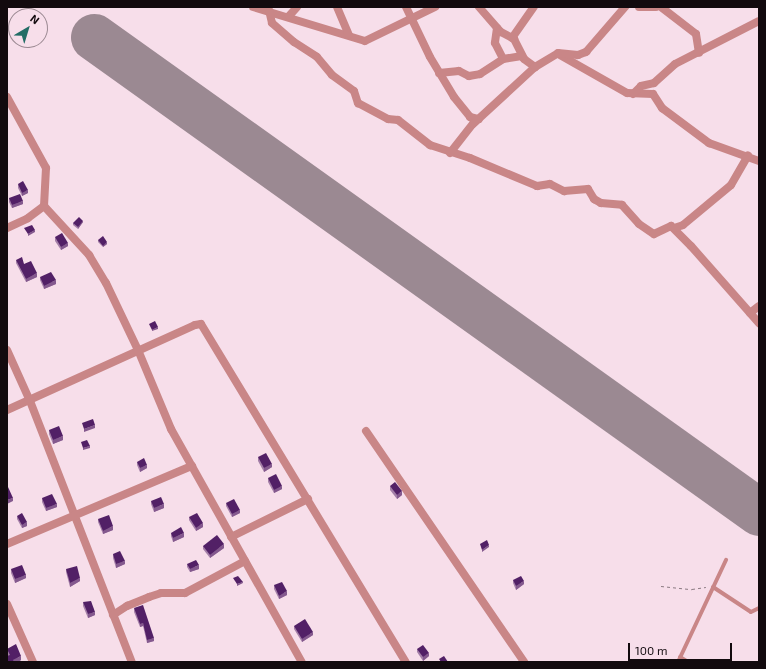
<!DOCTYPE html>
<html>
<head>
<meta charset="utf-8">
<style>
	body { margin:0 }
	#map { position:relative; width:766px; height:669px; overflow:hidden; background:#f7deea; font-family:"Exo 2",sans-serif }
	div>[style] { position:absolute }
	.runway>* { height:47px; margin:-23.5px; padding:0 23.5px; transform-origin:23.5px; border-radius:23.5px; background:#9b8992 }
	.path>* { height:1px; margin-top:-0.5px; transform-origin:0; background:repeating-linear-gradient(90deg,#8c7b83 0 3px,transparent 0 6px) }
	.service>* { height:4px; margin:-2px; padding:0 2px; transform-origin:2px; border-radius:2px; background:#c98687 }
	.minor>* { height:8px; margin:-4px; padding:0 4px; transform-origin:4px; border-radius:4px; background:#c98687 }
	.wall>* { inset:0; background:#a47fa8 }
	.shaded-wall>* { inset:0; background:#84598e }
	.building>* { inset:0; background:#522066 }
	span { translate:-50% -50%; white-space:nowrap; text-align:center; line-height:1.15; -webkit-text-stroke:4px #f7deea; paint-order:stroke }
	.frame { position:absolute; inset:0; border:8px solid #120a0e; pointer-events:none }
	.north { position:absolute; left:8px; top:8px; width:40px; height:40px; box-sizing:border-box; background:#f7deea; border:1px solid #9b8992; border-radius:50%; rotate:38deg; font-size:11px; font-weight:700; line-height:16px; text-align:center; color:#120a0e }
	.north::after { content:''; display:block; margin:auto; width:14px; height:18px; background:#236d66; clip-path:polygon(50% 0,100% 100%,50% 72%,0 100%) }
	.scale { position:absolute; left:628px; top:643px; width:104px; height:18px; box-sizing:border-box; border:2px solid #120a0e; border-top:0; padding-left:5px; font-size:12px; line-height:14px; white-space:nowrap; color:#120a0e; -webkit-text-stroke:3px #f7deea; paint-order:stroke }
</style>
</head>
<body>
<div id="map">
	<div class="runway">
		<i style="left:94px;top:37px;width:817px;rotate:35.54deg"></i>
	</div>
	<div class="path">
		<i style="left:661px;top:586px;width:31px;rotate:6deg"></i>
		<i style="left:692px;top:589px;width:14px;rotate:-8deg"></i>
	</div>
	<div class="service">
		<i style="left:713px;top:587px;width:45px;rotate:33.3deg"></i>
		<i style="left:751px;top:612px;width:9px;rotate:-27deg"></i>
		<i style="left:680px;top:657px;width:9px;rotate:32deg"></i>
		<i style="left:678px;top:662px;width:113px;rotate:-64.8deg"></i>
	</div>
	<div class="minor">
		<i style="left:253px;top:7px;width:117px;rotate:16.9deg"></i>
		<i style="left:365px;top:41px;width:78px;rotate:-25.9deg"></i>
		<i style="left:337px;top:7px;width:30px;rotate:67deg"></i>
		<i style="left:406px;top:7px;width:55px;rotate:64.4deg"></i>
		<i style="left:430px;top:57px;width:47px;rotate:59deg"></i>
		<i style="left:454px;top:97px;width:26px;rotate:51deg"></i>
		<i style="left:470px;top:117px;width:9px;rotate:13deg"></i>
		<i style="left:479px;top:7px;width:33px;rotate:49deg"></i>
		<i style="left:501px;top:32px;width:15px;rotate:28deg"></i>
		<i style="left:514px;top:39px;width:22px;rotate:63deg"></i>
		<i style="left:524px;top:59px;width:14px;rotate:36deg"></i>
		<i style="left:639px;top:7px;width:17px"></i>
		<i style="left:661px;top:7px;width:44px;rotate:37.6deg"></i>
		<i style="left:696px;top:34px;width:19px;rotate:81deg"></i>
		<i style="left:269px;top:10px;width:13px;rotate:77deg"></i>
		<i style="left:272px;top:23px;width:29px;rotate:41deg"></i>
		<i style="left:294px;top:42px;width:27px;rotate:33deg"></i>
		<i style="left:317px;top:57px;width:23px;rotate:50deg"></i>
		<i style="left:332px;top:75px;width:27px;rotate:36deg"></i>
		<i style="left:354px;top:91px;width:13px;rotate:72deg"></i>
		<i style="left:358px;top:103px;width:34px;rotate:28deg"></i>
		<i style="left:388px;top:119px;width:10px;rotate:6deg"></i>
		<i style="left:398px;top:120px;width:41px;rotate:38deg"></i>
		<i style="left:430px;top:145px;width:42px;rotate:18deg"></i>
		<i style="left:470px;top:158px;width:73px;rotate:22.7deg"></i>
		<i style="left:537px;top:186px;width:13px;rotate:-9deg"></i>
		<i style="left:550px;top:184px;width:16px;rotate:27deg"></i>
		<i style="left:564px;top:191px;width:24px;rotate:-5deg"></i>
		<i style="left:588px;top:189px;width:12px;rotate:59deg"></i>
		<i style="left:594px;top:199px;width:8px;rotate:30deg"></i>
		<i style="left:601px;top:203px;width:21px;rotate:5deg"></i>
		<i style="left:622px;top:205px;width:25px;rotate:48deg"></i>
		<i style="left:639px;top:224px;width:18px;rotate:34deg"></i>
		<i style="left:654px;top:234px;width:19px;rotate:-25deg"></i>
		<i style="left:671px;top:226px;width:28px;rotate:45deg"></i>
		<i style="left:691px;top:246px;width:103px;rotate:48.6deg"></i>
		<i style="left:289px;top:16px;width:12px;rotate:-48deg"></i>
		<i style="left:497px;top:28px;width:15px;rotate:98deg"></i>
		<i style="left:495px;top:43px;width:18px;rotate:63deg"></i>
		<i style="left:512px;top:38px;width:38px;rotate:-55deg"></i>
		<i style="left:560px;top:55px;width:77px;rotate:29.6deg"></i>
		<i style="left:627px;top:93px;width:26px;rotate:2deg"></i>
		<i style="left:653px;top:94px;width:17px;rotate:57deg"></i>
		<i style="left:662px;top:108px;width:59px;rotate:36.7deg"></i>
		<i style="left:709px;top:143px;width:53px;rotate:19.8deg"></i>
		<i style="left:439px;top:73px;width:20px;rotate:-6deg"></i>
		<i style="left:459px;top:71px;width:11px;rotate:27deg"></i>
		<i style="left:469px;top:76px;width:11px;rotate:-10deg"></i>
		<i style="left:480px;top:74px;width:27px;rotate:-33deg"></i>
		<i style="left:503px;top:59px;width:19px;rotate:-9deg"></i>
		<i style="left:633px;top:94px;width:11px;rotate:-45deg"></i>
		<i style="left:641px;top:86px;width:13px;rotate:-13deg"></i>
		<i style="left:654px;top:83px;width:28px;rotate:-42deg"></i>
		<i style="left:675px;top:64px;width:94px;rotate:-27.1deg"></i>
		<i style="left:7px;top:97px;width:81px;rotate:61.2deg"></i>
		<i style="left:46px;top:168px;width:38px;rotate:93deg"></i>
		<i style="left:44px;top:206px;width:67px;rotate:47.4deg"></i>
		<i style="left:89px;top:255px;width:33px;rotate:59deg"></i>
		<i style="left:106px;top:283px;width:74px;rotate:64.5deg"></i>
		<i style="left:138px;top:350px;width:86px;rotate:67.3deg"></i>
		<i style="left:171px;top:429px;width:267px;rotate:60.7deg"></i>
		<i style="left:450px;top:153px;width:37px;rotate:-52deg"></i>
		<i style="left:473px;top:124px;width:84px;rotate:-42.6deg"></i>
		<i style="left:535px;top:67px;width:27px;rotate:-31deg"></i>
		<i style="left:558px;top:53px;width:20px;rotate:6deg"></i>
		<i style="left:578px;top:55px;width:9px;rotate:-21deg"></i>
		<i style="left:586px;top:52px;width:60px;rotate:-49.1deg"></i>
		<i style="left:7px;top:228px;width:23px;rotate:-25deg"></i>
		<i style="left:28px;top:218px;width:20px;rotate:-37deg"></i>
		<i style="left:674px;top:228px;width:9px;rotate:-18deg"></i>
		<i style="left:683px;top:225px;width:62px;rotate:-39.8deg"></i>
		<i style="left:731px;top:185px;width:34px;rotate:-60deg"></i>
		<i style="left:750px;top:313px;width:11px;rotate:-38deg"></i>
		<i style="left:7px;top:350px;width:56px;rotate:65.7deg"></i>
		<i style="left:30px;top:401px;width:280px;rotate:68.7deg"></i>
		<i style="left:7px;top:410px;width:206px;rotate:-24.3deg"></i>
		<i style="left:195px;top:325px;width:6px;rotate:-9deg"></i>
		<i style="left:201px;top:324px;width:395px;rotate:58.8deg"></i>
		<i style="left:366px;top:431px;width:280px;rotate:55.6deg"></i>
		<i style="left:231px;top:537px;width:86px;rotate:-26.3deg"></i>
		<i style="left:7px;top:544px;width:201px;rotate:-22.9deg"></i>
		<i style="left:7px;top:604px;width:64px;rotate:65.9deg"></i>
		<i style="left:113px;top:615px;width:17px;rotate:-33deg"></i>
		<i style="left:127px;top:606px;width:24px;rotate:-22deg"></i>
		<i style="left:149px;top:597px;width:13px;rotate:-18deg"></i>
		<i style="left:161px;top:593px;width:24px"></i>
		<i style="left:185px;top:593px;width:68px;rotate:-28.1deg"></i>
	</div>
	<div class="wall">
		<i style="clip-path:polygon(18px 184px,28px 193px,22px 196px,18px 188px)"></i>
		<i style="clip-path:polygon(9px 198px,23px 204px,12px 208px,9px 202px)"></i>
		<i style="clip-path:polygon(83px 222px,78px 229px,73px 225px,73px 223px)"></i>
		<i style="clip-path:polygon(55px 237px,68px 246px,61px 250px,55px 241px)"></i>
		<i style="clip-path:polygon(98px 240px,107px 244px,103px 247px,98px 242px)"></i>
		<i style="clip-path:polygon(16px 260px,24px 264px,37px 277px,26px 282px,16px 263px)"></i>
		<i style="clip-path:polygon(40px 277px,56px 284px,44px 289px,40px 280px)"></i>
		<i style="clip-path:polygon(49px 430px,63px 440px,53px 444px,49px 434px)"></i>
		<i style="clip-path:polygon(258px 457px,272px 467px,264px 472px,258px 461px)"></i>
		<i style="clip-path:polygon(137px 462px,147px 468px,140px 472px,137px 465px)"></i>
		<i style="clip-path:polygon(268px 478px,282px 489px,274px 493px,268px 482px)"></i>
		<i style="clip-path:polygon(390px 486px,402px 495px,397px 499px,390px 490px)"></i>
		<i style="clip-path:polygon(42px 498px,57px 507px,46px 511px,42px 502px)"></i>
		<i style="clip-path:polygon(151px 501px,164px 508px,154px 512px,151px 504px)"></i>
		<i style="clip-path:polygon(226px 503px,240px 513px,232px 517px,226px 506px)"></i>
		<i style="clip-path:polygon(17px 516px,27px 526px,22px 528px,17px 519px)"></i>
		<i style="clip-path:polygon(189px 517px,203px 527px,196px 531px,189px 520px)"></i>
		<i style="clip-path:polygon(98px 519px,113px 530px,103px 534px,98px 522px)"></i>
		<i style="clip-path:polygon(171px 533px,184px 537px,173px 542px,171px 536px)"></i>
		<i style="clip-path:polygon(203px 546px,224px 548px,210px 558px,203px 549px)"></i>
		<i style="clip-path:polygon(113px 554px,125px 564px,116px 568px,113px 558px)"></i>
		<i style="clip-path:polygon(187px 564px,199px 569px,190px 572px,187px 567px)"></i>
		<i style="clip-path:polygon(11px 569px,26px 578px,15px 583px,11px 573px)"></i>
		<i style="clip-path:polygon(66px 569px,80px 581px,70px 587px,66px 572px)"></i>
		<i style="clip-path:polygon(513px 580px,524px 584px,516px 590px,513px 583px)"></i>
		<i style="clip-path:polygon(274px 585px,287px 595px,279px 599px,274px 589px)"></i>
		<i style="clip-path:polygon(83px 602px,95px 615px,88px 618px,83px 606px)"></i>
		<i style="clip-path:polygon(134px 608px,154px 641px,147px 643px,143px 626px,140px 627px,134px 612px)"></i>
		<i style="clip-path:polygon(294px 626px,313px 635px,302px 642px,294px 629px)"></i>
		<i style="clip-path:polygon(7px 649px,21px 660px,18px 662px,7px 662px,8px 656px,7px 654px)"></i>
		<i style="clip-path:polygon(417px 649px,429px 656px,423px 661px,417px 652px)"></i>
	</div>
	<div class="shaded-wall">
		<i style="clip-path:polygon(28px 190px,28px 193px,22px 196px,22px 193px)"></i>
		<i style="clip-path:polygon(23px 201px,23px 204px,12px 208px,12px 205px)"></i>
		<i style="clip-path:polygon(83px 221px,83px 222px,78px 229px,78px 227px)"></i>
		<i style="clip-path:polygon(35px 230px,35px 232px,28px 236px,28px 234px)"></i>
		<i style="clip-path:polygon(107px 242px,107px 244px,103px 247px,103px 246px)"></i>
		<i style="clip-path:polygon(68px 243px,68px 246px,61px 250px,61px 247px)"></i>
		<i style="clip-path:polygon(37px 273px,37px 277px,26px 282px,26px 279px)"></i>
		<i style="clip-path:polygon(56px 280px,56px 284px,44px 289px,44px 286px)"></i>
		<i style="clip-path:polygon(158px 327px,158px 329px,152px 331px,152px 330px)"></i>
		<i style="clip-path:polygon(95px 425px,95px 428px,84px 432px,84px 429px)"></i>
		<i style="clip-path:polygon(63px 436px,63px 440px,53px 444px,53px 440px)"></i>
		<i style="clip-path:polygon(90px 446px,90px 448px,83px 450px,83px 448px)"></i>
		<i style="clip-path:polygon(272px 464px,272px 467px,264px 472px,264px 468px)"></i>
		<i style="clip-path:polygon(147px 465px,147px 468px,140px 472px,140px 468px)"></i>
		<i style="clip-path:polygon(282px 486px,282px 489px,274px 493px,274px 490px)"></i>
		<i style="clip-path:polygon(402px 491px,402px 495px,397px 499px,397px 495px)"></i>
		<i style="clip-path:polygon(13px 498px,13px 501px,7px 504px,7px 500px)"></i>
		<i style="clip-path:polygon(57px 504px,57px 507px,46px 511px,46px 508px)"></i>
		<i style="clip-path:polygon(164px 504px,164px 508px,154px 512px,154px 508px)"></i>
		<i style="clip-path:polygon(240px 510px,240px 513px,232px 517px,232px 514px)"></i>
		<i style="clip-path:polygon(27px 522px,27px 526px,22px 528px,22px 525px)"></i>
		<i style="clip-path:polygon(203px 523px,203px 527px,196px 531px,196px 528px)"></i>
		<i style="clip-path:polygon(113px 526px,113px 530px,103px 534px,103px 531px)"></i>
		<i style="clip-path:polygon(184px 533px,184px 537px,173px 542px,173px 538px)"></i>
		<i style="clip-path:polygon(224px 544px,224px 548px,210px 558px,210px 555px)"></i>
		<i style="clip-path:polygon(489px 545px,489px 547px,482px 552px,482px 550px)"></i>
		<i style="clip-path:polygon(125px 561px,125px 564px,116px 568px,116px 564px)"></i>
		<i style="clip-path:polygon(199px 565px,199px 569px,190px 572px,190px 569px)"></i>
		<i style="clip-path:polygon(26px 575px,26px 578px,15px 583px,15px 579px)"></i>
		<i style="clip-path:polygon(80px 578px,80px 581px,70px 587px,70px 583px)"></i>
		<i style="clip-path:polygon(524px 581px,524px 584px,516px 590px,516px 586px)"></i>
		<i style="clip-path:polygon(243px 582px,243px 583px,237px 586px,237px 584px)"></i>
		<i style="clip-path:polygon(287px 591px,287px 595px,279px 599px,279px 596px)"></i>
		<i style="clip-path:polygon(95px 612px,95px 615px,88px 618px,88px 614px)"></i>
		<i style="clip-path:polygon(143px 623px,143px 626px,140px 627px,140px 624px)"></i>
		<i style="clip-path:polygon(313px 632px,313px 635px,302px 642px,302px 639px)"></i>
		<i style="clip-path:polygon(154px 638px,154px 641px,147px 643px,147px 640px)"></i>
		<i style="clip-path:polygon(429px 653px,429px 656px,423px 661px,423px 657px)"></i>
		<i style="clip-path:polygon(21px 656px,21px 660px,18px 662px,13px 662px,13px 660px)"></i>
	</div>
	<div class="building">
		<i style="clip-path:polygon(23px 181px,28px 190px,22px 193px,18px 184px)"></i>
		<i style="clip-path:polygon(20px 194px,23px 201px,12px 205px,9px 198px)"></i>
		<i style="clip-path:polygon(79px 217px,83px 221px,78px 227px,73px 223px)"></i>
		<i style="clip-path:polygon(32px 225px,35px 230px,28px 234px,24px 228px)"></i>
		<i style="clip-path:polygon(62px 233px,68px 243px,61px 247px,55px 237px)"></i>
		<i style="clip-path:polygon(103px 236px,107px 242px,103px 246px,98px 240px)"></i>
		<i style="clip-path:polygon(22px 257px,24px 264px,31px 261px,37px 273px,26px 279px,16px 260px)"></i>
		<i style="clip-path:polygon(51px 272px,56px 280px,44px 286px,40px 277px)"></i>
		<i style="clip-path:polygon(155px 321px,158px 327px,152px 330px,149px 324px)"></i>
		<i style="clip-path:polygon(93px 419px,95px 425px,84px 429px,82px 423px)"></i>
		<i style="clip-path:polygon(59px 426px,63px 436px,53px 440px,49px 430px)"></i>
		<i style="clip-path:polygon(87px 440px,90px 446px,83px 448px,81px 442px)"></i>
		<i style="clip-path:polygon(266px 453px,272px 464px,264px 468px,258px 457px)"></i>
		<i style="clip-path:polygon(144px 458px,147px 465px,140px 468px,137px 462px)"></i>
		<i style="clip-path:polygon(276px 474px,282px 486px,274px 490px,268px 478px)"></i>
		<i style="clip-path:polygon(395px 482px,402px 491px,397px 495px,390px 486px)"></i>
		<i style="clip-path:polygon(7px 487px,8px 487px,13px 498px,7px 500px)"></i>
		<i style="clip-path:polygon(52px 494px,57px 504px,46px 508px,42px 498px)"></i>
		<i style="clip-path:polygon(161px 497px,164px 504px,154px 508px,151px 501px)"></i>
		<i style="clip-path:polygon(234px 499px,240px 510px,232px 514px,226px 503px)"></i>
		<i style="clip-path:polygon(22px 513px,27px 522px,22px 525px,17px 516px)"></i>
		<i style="clip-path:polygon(197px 513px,203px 523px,196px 528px,189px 517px)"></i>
		<i style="clip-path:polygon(109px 515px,113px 526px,103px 531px,98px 519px)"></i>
		<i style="clip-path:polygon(181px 527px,184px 533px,173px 538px,171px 533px)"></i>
		<i style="clip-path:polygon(217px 535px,224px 544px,210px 555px,203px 546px)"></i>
		<i style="clip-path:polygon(487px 540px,489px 545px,482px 550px,480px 544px)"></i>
		<i style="clip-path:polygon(120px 551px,125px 561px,116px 564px,113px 554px)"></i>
		<i style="clip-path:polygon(196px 560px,199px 565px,190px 569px,187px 564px)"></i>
		<i style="clip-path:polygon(22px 565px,26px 575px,15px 579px,11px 569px)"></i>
		<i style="clip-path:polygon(77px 566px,80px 578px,70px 583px,66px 569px)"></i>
		<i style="clip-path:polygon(238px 576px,243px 582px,237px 584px,233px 578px)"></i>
		<i style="clip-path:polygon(521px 576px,524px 581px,516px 586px,513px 580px)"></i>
		<i style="clip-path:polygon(282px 582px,287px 591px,279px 596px,274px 585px)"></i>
		<i style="clip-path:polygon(91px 601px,95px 612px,88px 614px,83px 602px)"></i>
		<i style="clip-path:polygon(143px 605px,154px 638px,147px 640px,143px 623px,140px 624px,134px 608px)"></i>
		<i style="clip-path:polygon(305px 619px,313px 632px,302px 639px,294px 626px)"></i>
		<i style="clip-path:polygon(16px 644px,21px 656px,13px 660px,14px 662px,7px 662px,7px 656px,10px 655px,7px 649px)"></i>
		<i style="clip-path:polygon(423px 645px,429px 653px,423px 657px,417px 649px)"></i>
		<i style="clip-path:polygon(444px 656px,448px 662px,441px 662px,439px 659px)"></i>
	</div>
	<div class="frame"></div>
	<div class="north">N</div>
	<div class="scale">100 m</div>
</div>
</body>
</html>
